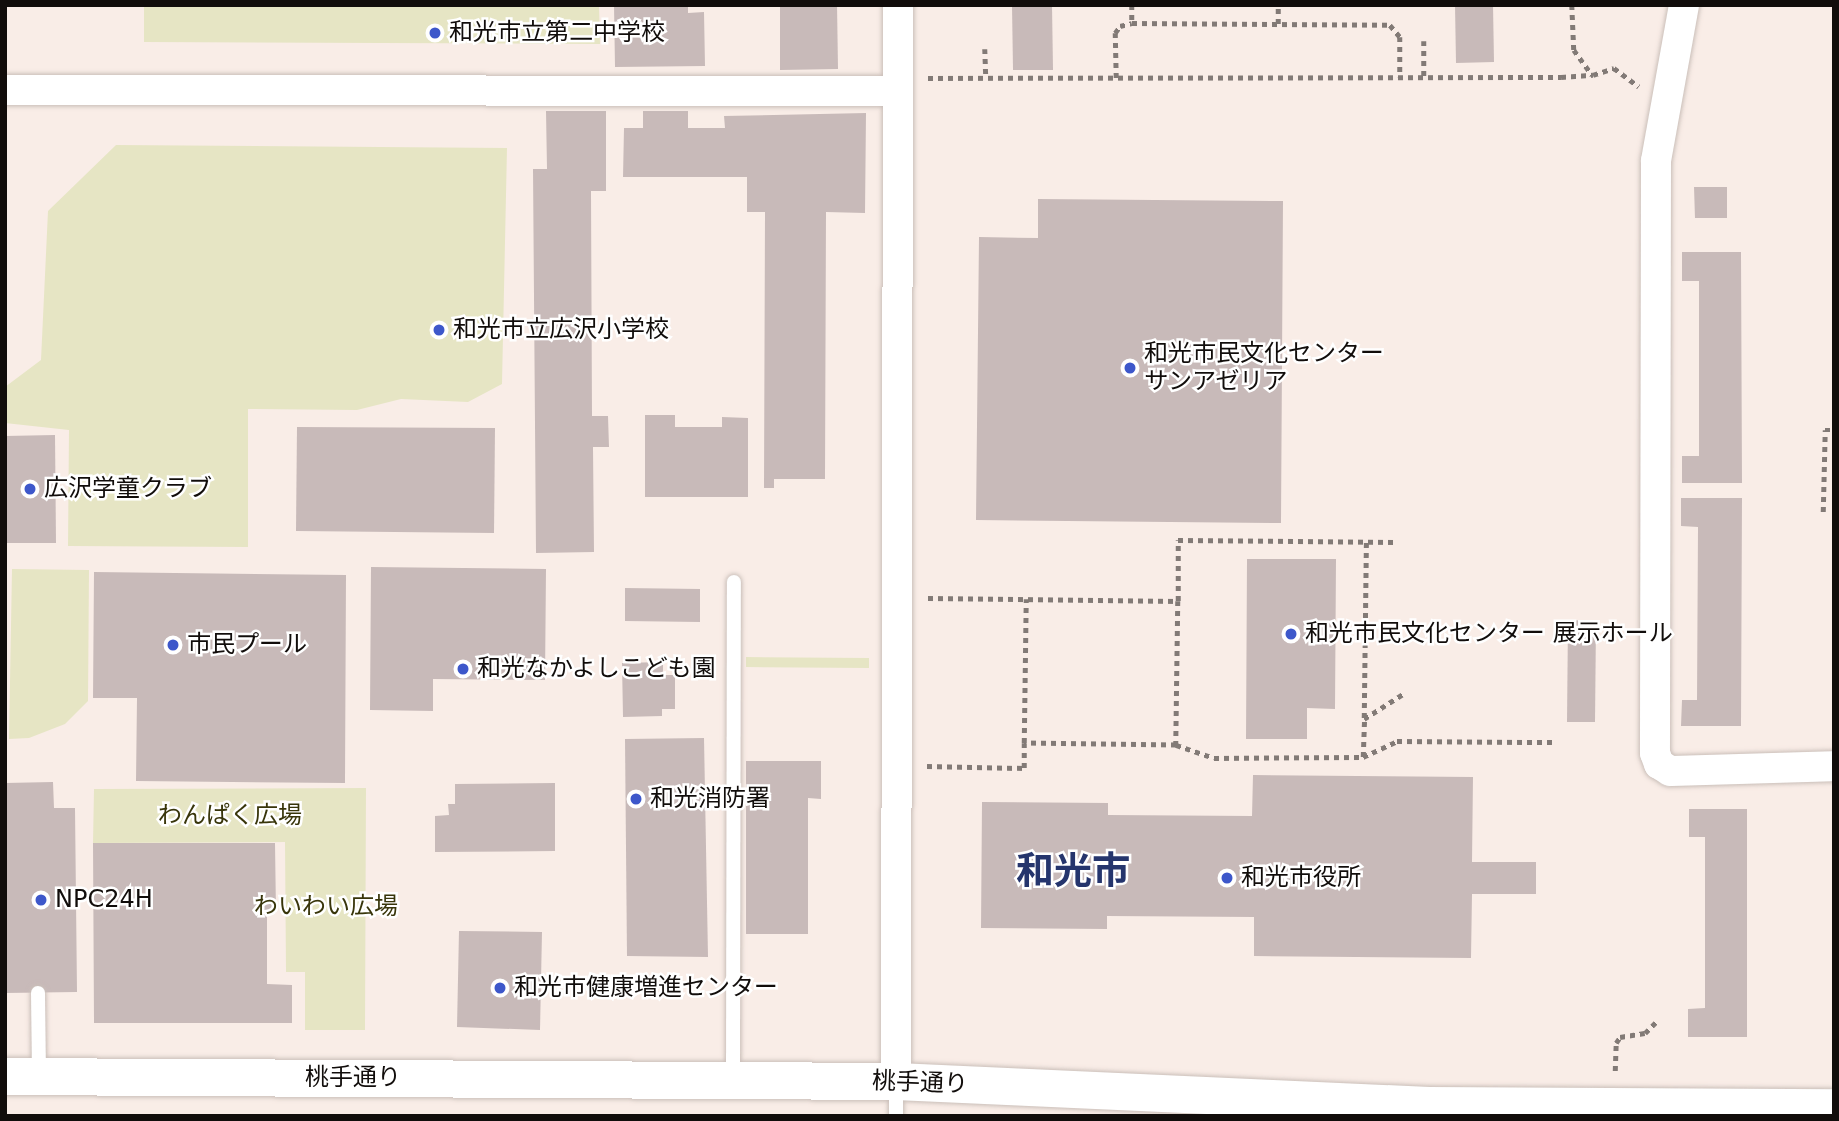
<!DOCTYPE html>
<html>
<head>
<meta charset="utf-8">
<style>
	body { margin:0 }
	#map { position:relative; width:1839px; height:1121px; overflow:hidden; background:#f9ede7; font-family:"DejaVu Sans","Noto Sans JP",sans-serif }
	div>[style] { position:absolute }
	.green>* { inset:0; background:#e6e5c4 }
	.building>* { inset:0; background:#c8bab9 }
	.path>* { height:4.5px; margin-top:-2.25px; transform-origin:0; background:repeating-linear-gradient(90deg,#827a76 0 5px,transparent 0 10px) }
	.roads { filter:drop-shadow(0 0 2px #cabfb9) drop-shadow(0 0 2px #cabfb9) }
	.service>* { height:14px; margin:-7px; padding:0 7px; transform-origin:7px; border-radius:7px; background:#fff }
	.minor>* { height:30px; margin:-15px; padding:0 15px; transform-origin:15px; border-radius:15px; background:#fff }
	.tertiary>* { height:37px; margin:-18.5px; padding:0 18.5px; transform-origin:18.5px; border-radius:18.5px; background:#fff }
	.dots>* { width:19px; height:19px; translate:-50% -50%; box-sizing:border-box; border:4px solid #fff; border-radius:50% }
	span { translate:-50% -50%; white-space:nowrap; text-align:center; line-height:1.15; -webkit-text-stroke:5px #fff; paint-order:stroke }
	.poi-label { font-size:24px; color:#110d0b }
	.left { translate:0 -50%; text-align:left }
	.park-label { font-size:24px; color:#38350a }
	.street-label { font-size:24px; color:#110d0b }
	.town-label { font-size:38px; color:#25356d; font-weight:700 }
	.frame { position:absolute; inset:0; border:7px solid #110d0b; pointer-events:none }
</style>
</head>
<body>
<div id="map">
	<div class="green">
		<i style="clip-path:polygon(144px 5px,599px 5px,600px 44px,144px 42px)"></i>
		<i style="clip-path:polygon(116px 145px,507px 148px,502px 384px,468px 402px,401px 399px,357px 410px,248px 409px,248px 547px,68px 546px,69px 430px,5px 423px,5px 387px,41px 360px,48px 211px)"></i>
		<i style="clip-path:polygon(12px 569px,89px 570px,88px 701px,65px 724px,29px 738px,9px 739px)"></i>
		<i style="clip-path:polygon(746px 657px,869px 658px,869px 668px,746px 667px)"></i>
		<i style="clip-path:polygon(366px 788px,365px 1030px,305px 1030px,305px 972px,286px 972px,285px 842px,93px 843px,94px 789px)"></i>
	</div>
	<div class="building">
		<i style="clip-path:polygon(614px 5px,688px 5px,688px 13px,704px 12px,705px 66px,615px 67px)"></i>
		<i style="clip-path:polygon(780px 5px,837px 5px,838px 69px,780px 70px)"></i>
		<i style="clip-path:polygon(1012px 5px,1052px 5px,1053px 70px,1013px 70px)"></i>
		<i style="clip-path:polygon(1455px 5px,1493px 5px,1494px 62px,1456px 63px)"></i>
		<i style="clip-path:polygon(546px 111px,606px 111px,606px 191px,591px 191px,592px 416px,608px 416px,609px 447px,593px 447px,594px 552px,536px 553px,533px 169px,547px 169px)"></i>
		<i style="clip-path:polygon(643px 111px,688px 111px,688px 128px,725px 128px,724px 116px,866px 113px,865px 213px,826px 212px,825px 479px,774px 479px,774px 488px,764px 488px,765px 212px,747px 212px,747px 177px,623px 177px,624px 128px,643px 128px)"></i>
		<i style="clip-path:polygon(1694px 187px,1727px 187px,1727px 218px,1695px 218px)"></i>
		<i style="clip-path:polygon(1038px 199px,1283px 201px,1281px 523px,976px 520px,979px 237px,1038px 238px)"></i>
		<i style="clip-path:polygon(1682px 252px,1741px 252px,1742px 483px,1682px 483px,1682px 456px,1699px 456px,1699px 281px,1682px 281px)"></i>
		<i style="clip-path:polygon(645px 415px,675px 415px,675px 427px,722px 427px,722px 417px,748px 418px,748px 497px,645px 497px)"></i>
		<i style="clip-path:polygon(297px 427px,495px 428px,494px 533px,296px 531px)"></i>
		<i style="clip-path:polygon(55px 435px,56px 543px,5px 543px,5px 436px)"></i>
		<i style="clip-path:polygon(1681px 498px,1742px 498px,1741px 726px,1681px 726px,1682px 700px,1697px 700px,1698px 527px,1681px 526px)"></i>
		<i style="clip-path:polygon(1247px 559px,1336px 559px,1335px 709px,1307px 708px,1307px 739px,1246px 739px)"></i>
		<i style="clip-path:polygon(371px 567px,546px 569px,545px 680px,433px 679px,433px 711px,370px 710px)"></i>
		<i style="clip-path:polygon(94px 572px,346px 575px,345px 783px,136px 781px,137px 698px,93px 698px)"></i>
		<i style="clip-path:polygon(625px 588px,700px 589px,700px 622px,625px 621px)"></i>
		<i style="clip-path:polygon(1568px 620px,1596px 621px,1595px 722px,1567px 722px)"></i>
		<i style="clip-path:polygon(663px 662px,663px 675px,675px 675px,675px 709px,662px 709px,662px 716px,623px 717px,622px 663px)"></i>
		<i style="clip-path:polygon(704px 738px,708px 957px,627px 956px,625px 739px)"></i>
		<i style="clip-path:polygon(746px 761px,821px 761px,821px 799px,808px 798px,808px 934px,746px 934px)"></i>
		<i style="clip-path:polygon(1253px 775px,1473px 777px,1472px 862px,1536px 862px,1536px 894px,1472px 894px,1471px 958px,1254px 956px,1254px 917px,1107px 916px,1107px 929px,981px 928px,982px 802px,1108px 803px,1108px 815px,1252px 816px)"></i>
		<i style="clip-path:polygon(53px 782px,54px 808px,75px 808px,77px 992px,5px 993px,5px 783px)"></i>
		<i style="clip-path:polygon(555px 783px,555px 851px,435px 852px,435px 816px,449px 815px,448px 804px,455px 804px,455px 784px)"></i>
		<i style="clip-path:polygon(1689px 809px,1747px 809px,1747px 1037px,1688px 1037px,1688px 1009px,1705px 1008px,1705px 837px,1689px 837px)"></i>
		<i style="clip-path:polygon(93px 843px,275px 843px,276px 913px,267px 913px,267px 984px,292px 985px,292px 1023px,94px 1023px)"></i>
		<i style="clip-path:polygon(459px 931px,542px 932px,540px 1030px,457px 1027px)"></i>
	</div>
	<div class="path">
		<i style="left:1132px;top:5px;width:18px;rotate:90deg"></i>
		<i style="left:1572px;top:5px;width:45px;rotate:87.5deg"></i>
		<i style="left:1574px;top:50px;width:31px;rotate:54deg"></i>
		<i style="left:1278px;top:24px;width:19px;rotate:-90deg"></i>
		<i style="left:1424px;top:41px;width:36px;rotate:90deg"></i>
		<i style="left:985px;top:49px;width:29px;rotate:88deg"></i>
		<i style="left:928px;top:78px;width:633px;rotate:-0.09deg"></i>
		<i style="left:1561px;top:77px;width:32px;rotate:-4deg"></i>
		<i style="left:1593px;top:75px;width:22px;rotate:-18deg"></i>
		<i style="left:1614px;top:68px;width:31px;rotate:37deg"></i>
		<i style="left:1116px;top:78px;width:45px;rotate:-91.3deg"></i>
		<i style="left:1115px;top:33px;width:9px;rotate:-54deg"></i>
		<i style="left:1120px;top:26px;width:12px;rotate:-14deg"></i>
		<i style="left:1132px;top:23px;width:258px;rotate:0.4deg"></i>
		<i style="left:1390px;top:25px;width:16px;rotate:50deg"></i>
		<i style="left:1400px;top:37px;width:40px;rotate:90deg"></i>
		<i style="left:1823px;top:512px;width:82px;rotate:-88.6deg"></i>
		<i style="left:1825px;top:430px;width:9px"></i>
		<i style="left:928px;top:598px;width:250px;rotate:0.7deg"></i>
		<i style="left:1178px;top:601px;width:144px;rotate:90.8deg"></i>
		<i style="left:1176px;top:745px;width:152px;rotate:-179.2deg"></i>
		<i style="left:1024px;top:743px;width:144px;rotate:-89.2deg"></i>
		<i style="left:1178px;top:601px;width:61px;rotate:-90deg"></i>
		<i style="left:1178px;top:540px;width:216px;rotate:0.5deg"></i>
		<i style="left:1364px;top:718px;width:176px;rotate:-89.3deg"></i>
		<i style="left:1176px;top:745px;width:40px;rotate:18.9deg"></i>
		<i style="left:1214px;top:758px;width:149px;rotate:-0.4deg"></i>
		<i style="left:1363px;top:757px;width:38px;rotate:-88deg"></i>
		<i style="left:1364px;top:719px;width:46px;rotate:-32.7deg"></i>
		<i style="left:1363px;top:757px;width:38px;rotate:-25deg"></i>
		<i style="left:1397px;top:741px;width:155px;rotate:0.4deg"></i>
		<i style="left:927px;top:766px;width:97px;rotate:1.2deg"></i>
		<i style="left:1024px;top:768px;width:25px;rotate:-90deg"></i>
		<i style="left:1615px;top:1071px;width:28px;rotate:-88deg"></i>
		<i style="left:1616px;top:1043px;width:7px;rotate:-56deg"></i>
		<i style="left:1620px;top:1037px;width:25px;rotate:-9deg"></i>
		<i style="left:1645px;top:1033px;width:20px;rotate:-45deg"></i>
	</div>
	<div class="roads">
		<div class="service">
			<i style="left:38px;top:993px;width:82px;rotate:89.3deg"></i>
			<i style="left:733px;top:1079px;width:497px;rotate:-89.9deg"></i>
			<i style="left:896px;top:1083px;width:33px;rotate:90deg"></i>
		</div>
		<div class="minor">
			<i style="left:1684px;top:5px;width:158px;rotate:100.2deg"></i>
			<i style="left:1656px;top:161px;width:592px;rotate:90.1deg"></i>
			<i style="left:1655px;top:753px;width:12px;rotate:70deg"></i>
			<i style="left:1659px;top:764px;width:13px;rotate:32deg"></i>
			<i style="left:1670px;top:771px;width:164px;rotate:-1.7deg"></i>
			<i style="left:5px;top:90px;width:892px;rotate:0.06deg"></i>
			<i style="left:896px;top:1081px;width:1076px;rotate:-89.89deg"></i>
		</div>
		<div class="tertiary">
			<i style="left:5px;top:1076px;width:891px;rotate:0.32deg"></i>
			<i style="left:896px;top:1081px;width:533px;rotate:2.58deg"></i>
			<i style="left:1428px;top:1105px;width:406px;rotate:0.3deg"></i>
		</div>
	</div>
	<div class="dots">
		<i style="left:435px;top:33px;background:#3d57ca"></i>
		<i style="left:439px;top:330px;background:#3d57ca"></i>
		<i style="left:1130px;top:368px;background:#3d57ca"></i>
		<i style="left:30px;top:489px;background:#3d57ca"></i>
		<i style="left:1291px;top:634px;background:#3d57ca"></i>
		<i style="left:173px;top:645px;background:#3d57ca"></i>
		<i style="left:463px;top:669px;background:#3d57ca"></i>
		<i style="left:636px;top:799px;background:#3d57ca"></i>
		<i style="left:1227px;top:878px;background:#3d57ca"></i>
		<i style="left:41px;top:900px;background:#3d57ca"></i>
		<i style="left:500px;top:988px;background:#3d57ca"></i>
	</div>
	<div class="poi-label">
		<span class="left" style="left:449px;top:33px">和光市立第二中学校</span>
		<span class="left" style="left:453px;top:330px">和光市立広沢小学校</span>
		<span class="left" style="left:1144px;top:368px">和光市民文化センター<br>サンアゼリア</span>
		<span class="left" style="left:44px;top:489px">広沢学童クラブ</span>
		<span class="left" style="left:1305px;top:634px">和光市民文化センター 展示ホール</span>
		<span class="left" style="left:187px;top:645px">市民プール</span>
		<span class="left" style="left:477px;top:669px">和光なかよしこども園</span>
		<span class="left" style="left:650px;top:799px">和光消防署</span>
		<span class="left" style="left:1241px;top:878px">和光市役所</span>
		<span class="left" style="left:55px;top:900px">NPC24H</span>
		<span class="left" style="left:514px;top:988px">和光市健康増進センター</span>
	</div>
	<div class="park-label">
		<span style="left:230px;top:816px">わんぱく広場</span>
		<span style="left:326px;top:907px">わいわい広場</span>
	</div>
	<div class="street-label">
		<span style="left:353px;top:1078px">桃手通り</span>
		<span style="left:920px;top:1083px;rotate:2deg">桃手通り</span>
	</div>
	<div class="town-label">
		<span style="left:1073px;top:872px">和光市</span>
	</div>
	<div class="frame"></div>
</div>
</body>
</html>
